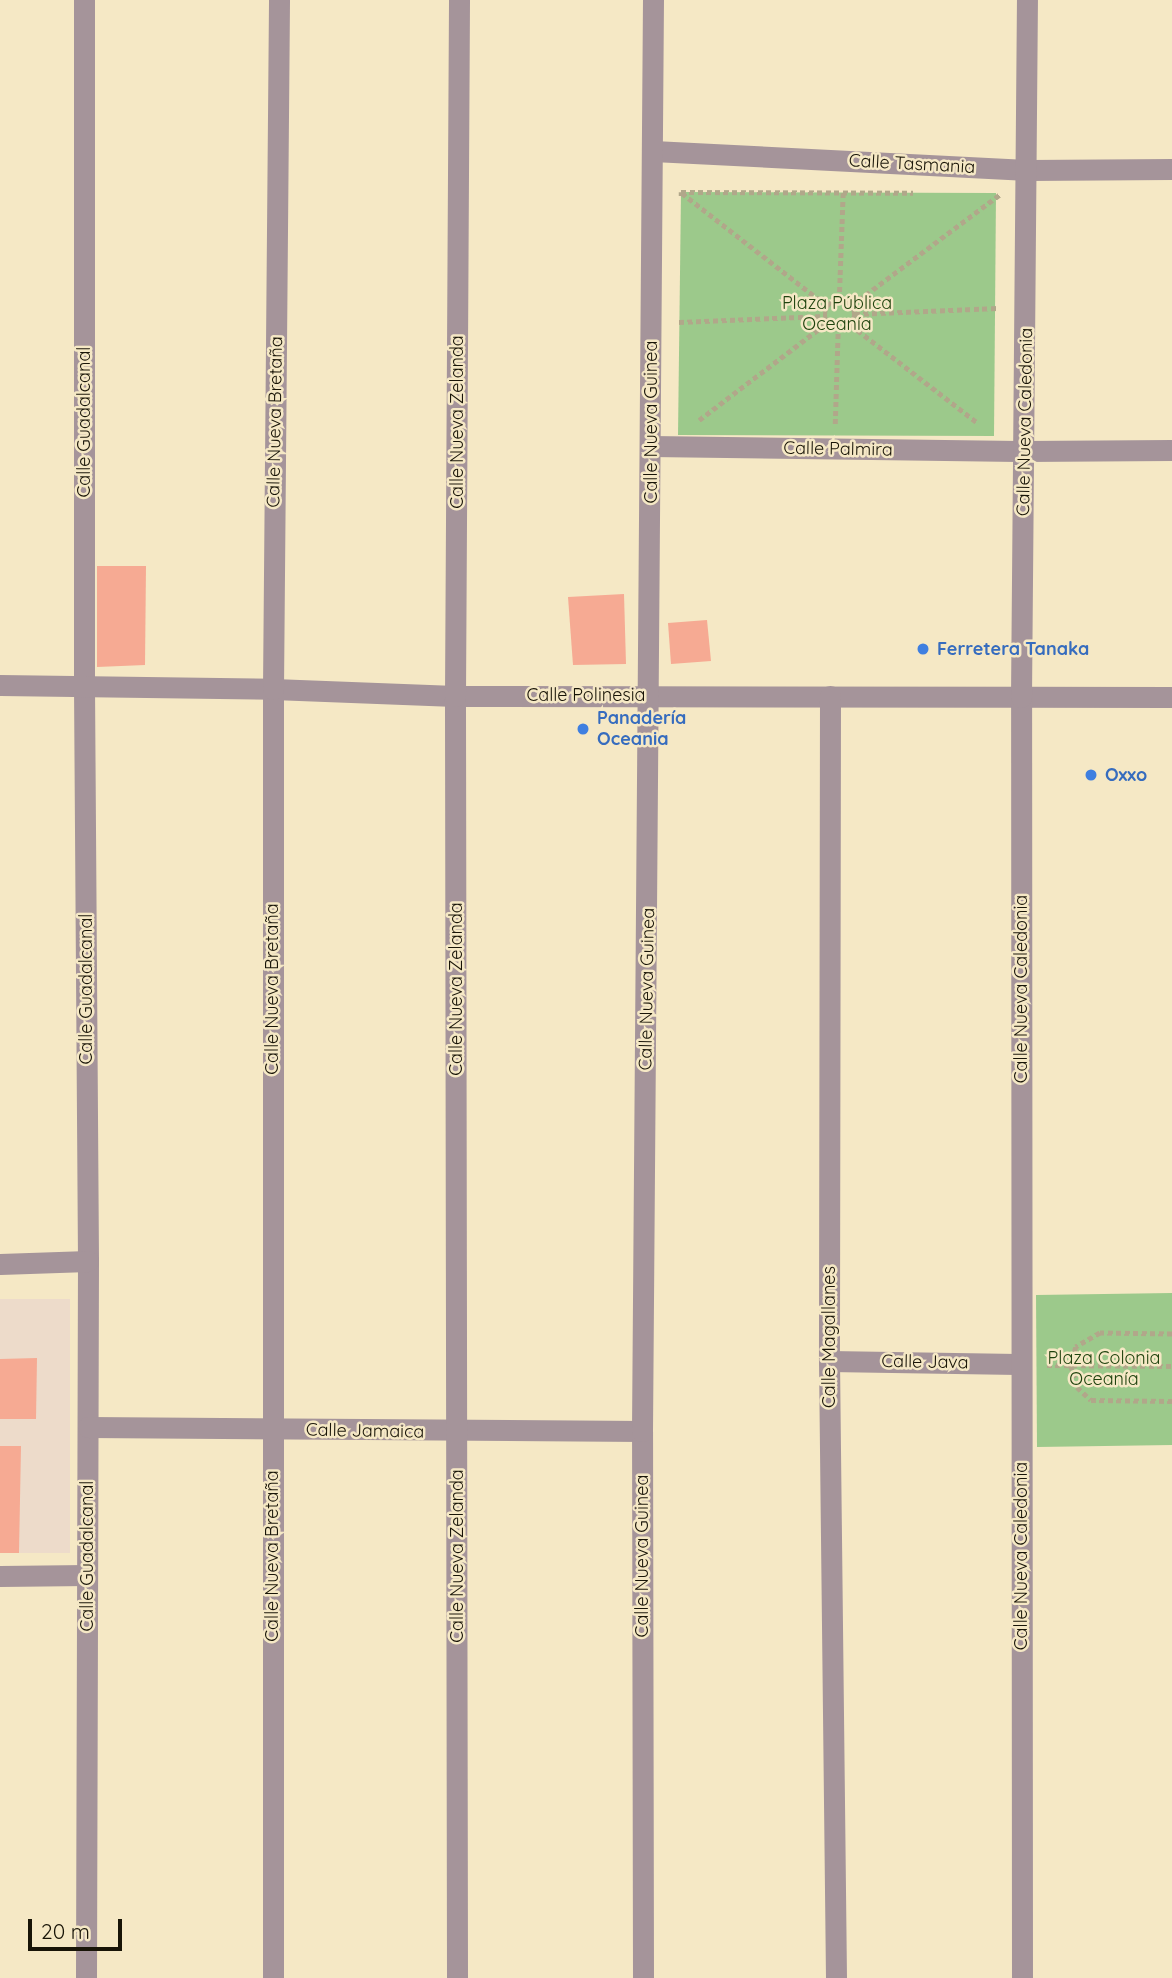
<!DOCTYPE html>
<html>
<head>
<meta charset="utf-8">
<style>
	body { margin:0 }
	#map { position:relative; width:1172px; height:1978px; overflow:hidden; background:#f5e8c5; font-family:Quicksand,sans-serif }
	div>[style] { position:absolute }
	.education>* { inset:0; background:#eddbca }
	.green>* { inset:0; background:#9cc98b }
	.building>* { inset:0; background:#f6aa93 }
	.path>* { height:4.5px; margin-top:-2.25px; transform-origin:0; background:repeating-linear-gradient(90deg,#b1a78a 0 5px,transparent 0 8.5px) }
	.path>.ring { margin:-2.25px; padding:0; box-sizing:content-box; background:none; border:4.5px solid #b1a78a; border-radius:50% }
	.street>* { height:21px; margin:-10.5px; padding:0 10.5px; transform-origin:10.5px; border-radius:10.5px; background:#a5949a }
	.dots>* { width:19px; height:19px; translate:-50% -50%; box-sizing:border-box; border:4px solid #f5e8c5; border-radius:50% }
	span { translate:-50% -50%; white-space:nowrap; text-align:center; line-height:1.15; -webkit-text-stroke:5px #f5e8c5; paint-order:stroke }
	.street-label { font-size:18px; color:#181407 }
	.park-label { font-size:18px; color:#1f430e }
	.shop-label { font-size:18px; color:#366cbe; font-weight:700 }
	.left { translate:0 -50%; text-align:left }
	.scale { position:absolute; left:28px; top:1919px; width:94px; height:32px; box-sizing:border-box; border:4px solid #181407; border-top:0; padding-left:9px; font-size:21px; line-height:24px; white-space:nowrap; color:#181407; -webkit-text-stroke:5px #f5e8c5; paint-order:stroke }
</style>
</head>
<body>
<div id="map">
	<div class="education">
		<i style="clip-path:polygon(0 1299px,70px 1299px,70px 1553px,0 1553px)"></i>
	</div>
	<div class="green">
		<i style="clip-path:polygon(681px 192px,996px 193px,994px 436px,678px 435px)"></i>
		<i style="clip-path:polygon(1172px 1293px,1172px 1445px,1037px 1447px,1036px 1295px)"></i>
	</div>
	<div class="building">
		<i style="clip-path:polygon(97px 566px,146px 566px,145px 665px,97px 667px)"></i>
		<i style="clip-path:polygon(624px 594px,626px 664px,573px 665px,568px 597px)"></i>
		<i style="clip-path:polygon(707px 620px,711px 661px,671px 664px,668px 623px)"></i>
		<i style="clip-path:polygon(37px 1358px,36px 1419px,0 1419px,0 1359px)"></i>
		<i style="clip-path:polygon(0 1446px,21px 1446px,19px 1553px,0 1553px)"></i>
	</div>
	<div class="path">
		<i style="left:682px;top:193px;width:184px;rotate:37.9deg"></i>
		<i style="left:681px;top:196px;width:4px;rotate:-90deg"></i>
		<i style="left:681px;top:192px;width:232px;rotate:0.2deg"></i>
		<i style="left:839px;top:300px;width:107px;rotate:-87.9deg"></i>
		<i class="ring" style="left:825px;top:300px;width:25.5px;height:25.5px"></i>
		<i style="left:852px;top:305px;width:184px;rotate:-36.8deg"></i>
		<i style="left:855px;top:314px;width:143px;rotate:-2.4deg"></i>
		<i style="left:679px;top:322px;width:146px;rotate:-2.4deg"></i>
		<i style="left:851px;top:325px;width:160px;rotate:37.7deg"></i>
		<i style="left:699px;top:420px;width:161px;rotate:-37.2deg"></i>
		<i style="left:835px;top:424px;width:94px;rotate:-88.2deg"></i>
		<i style="left:1172px;top:1334px;width:72px;rotate:-179.2deg"></i>
		<i style="left:1100px;top:1333px;width:28px;rotate:150deg"></i>
		<i style="left:1076px;top:1347px;width:19px;rotate:106deg"></i>
		<i style="left:1071px;top:1365px;width:23px;rotate:75deg"></i>
		<i style="left:1077px;top:1387px;width:19px;rotate:43deg"></i>
		<i style="left:1091px;top:1400px;width:81px;rotate:0.7deg"></i>
		<i style="left:1047px;top:1365px;width:125px;rotate:0.5deg"></i>
	</div>
	<div class="street">
		<i style="left:84px;top:0;width:686px;rotate:90deg"></i>
		<i style="left:84px;top:686px;width:575px;rotate:89.6deg"></i>
		<i style="left:88px;top:1261px;width:717px;rotate:90.16deg"></i>
		<i style="left:653px;top:151px;width:375px;rotate:2.9deg"></i>
		<i style="left:1028px;top:170px;width:144px;rotate:-0.4deg"></i>
		<i style="left:651px;top:446px;width:374px;rotate:0.8deg"></i>
		<i style="left:1025px;top:451px;width:147px;rotate:-0.4deg"></i>
		<i style="left:0;top:685px;width:273px;rotate:0.8deg"></i>
		<i style="left:273px;top:689px;width:182px;rotate:2.2deg"></i>
		<i style="left:455px;top:696px;width:717px;rotate:0.08deg"></i>
		<i style="left:830px;top:696px;width:665px;rotate:90.09deg"></i>
		<i style="left:829px;top:1361px;width:617px;rotate:89.35deg"></i>
		<i style="left:0;top:1264px;width:88px;rotate:-2deg"></i>
		<i style="left:829px;top:1361px;width:191px;rotate:0.9deg"></i>
		<i style="left:88px;top:1427px;width:554px;rotate:0.41deg"></i>
		<i style="left:0;top:1576px;width:87px;rotate:-0.7deg"></i>
		<i style="left:273px;top:1978px;width:1289px;rotate:-90deg"></i>
		<i style="left:273px;top:689px;width:689px;rotate:-89.5deg"></i>
		<i style="left:457px;top:1978px;width:1282px;rotate:-90.09deg"></i>
		<i style="left:455px;top:696px;width:696px;rotate:-89.67deg"></i>
		<i style="left:643px;top:1978px;width:547px;rotate:-90.1deg"></i>
		<i style="left:642px;top:1431px;width:1431px;rotate:-89.56deg"></i>
		<i style="left:1022px;top:1978px;width:1281px;rotate:-90.04deg"></i>
		<i style="left:1021px;top:697px;width:697px;rotate:-89.51deg"></i>
	</div>
	<div class="dots">
		<i style="left:923px;top:649px;background:#3f7fe0"></i>
		<i style="left:583px;top:729px;background:#3f7fe0"></i>
		<i style="left:1091px;top:775px;background:#3f7fe0"></i>
	</div>
	<div class="street-label">
		<span style="left:912px;top:164px;rotate:3deg">Calle Tasmania</span>
		<span style="left:84px;top:422px;rotate:-90deg">Calle Guadalcanal</span>
		<span style="left:275px;top:422px;rotate:-89deg">Calle Nueva Bretaña</span>
		<span style="left:457px;top:422px;rotate:-90deg">Calle Nueva Zelanda</span>
		<span style="left:651px;top:422px;rotate:-90deg">Calle Nueva Guinea</span>
		<span style="left:1025px;top:422px;rotate:-89deg">Calle Nueva Caledonia</span>
		<span style="left:838px;top:449px;rotate:1deg">Calle Palmira</span>
		<span style="left:586px;top:695px">Calle Polinesia</span>
		<span style="left:86px;top:989px;rotate:-90deg">Calle Guadalcanal</span>
		<span style="left:272px;top:989px;rotate:-90deg">Calle Nueva Bretaña</span>
		<span style="left:456px;top:989px;rotate:-90deg">Calle Nueva Zelanda</span>
		<span style="left:647px;top:989px;rotate:-89deg">Calle Nueva Guinea</span>
		<span style="left:1021px;top:989px;rotate:-90deg">Calle Nueva Caledonia</span>
		<span style="left:829px;top:1337px;rotate:-90deg">Calle Magallanes</span>
		<span style="left:925px;top:1362px;rotate:1deg">Calle Java</span>
		<span style="left:365px;top:1431px;rotate:1deg">Calle Jamaica</span>
		<span style="left:87px;top:1556px;rotate:-90deg">Calle Guadalcanal</span>
		<span style="left:272px;top:1556px;rotate:-90deg">Calle Nueva Bretaña</span>
		<span style="left:457px;top:1556px;rotate:-90deg">Calle Nueva Zelanda</span>
		<span style="left:642px;top:1556px;rotate:-90deg">Calle Nueva Guinea</span>
		<span style="left:1021px;top:1556px;rotate:-90deg">Calle Nueva Caledonia</span>
	</div>
	<div class="park-label">
		<span style="left:837px;top:314px">Plaza Pública<br>Oceanía</span>
		<span style="left:1104px;top:1369px">Plaza Colonia<br>Oceanía</span>
	</div>
	<div class="shop-label">
		<span class="left" style="left:937px;top:649px">Ferretera Tanaka</span>
		<span class="left" style="left:597px;top:729px">Panadería<br>Oceania</span>
		<span class="left" style="left:1105px;top:775px">Oxxo</span>
	</div>
	<div class="scale">20 m</div>
</div>
</body>
</html>
